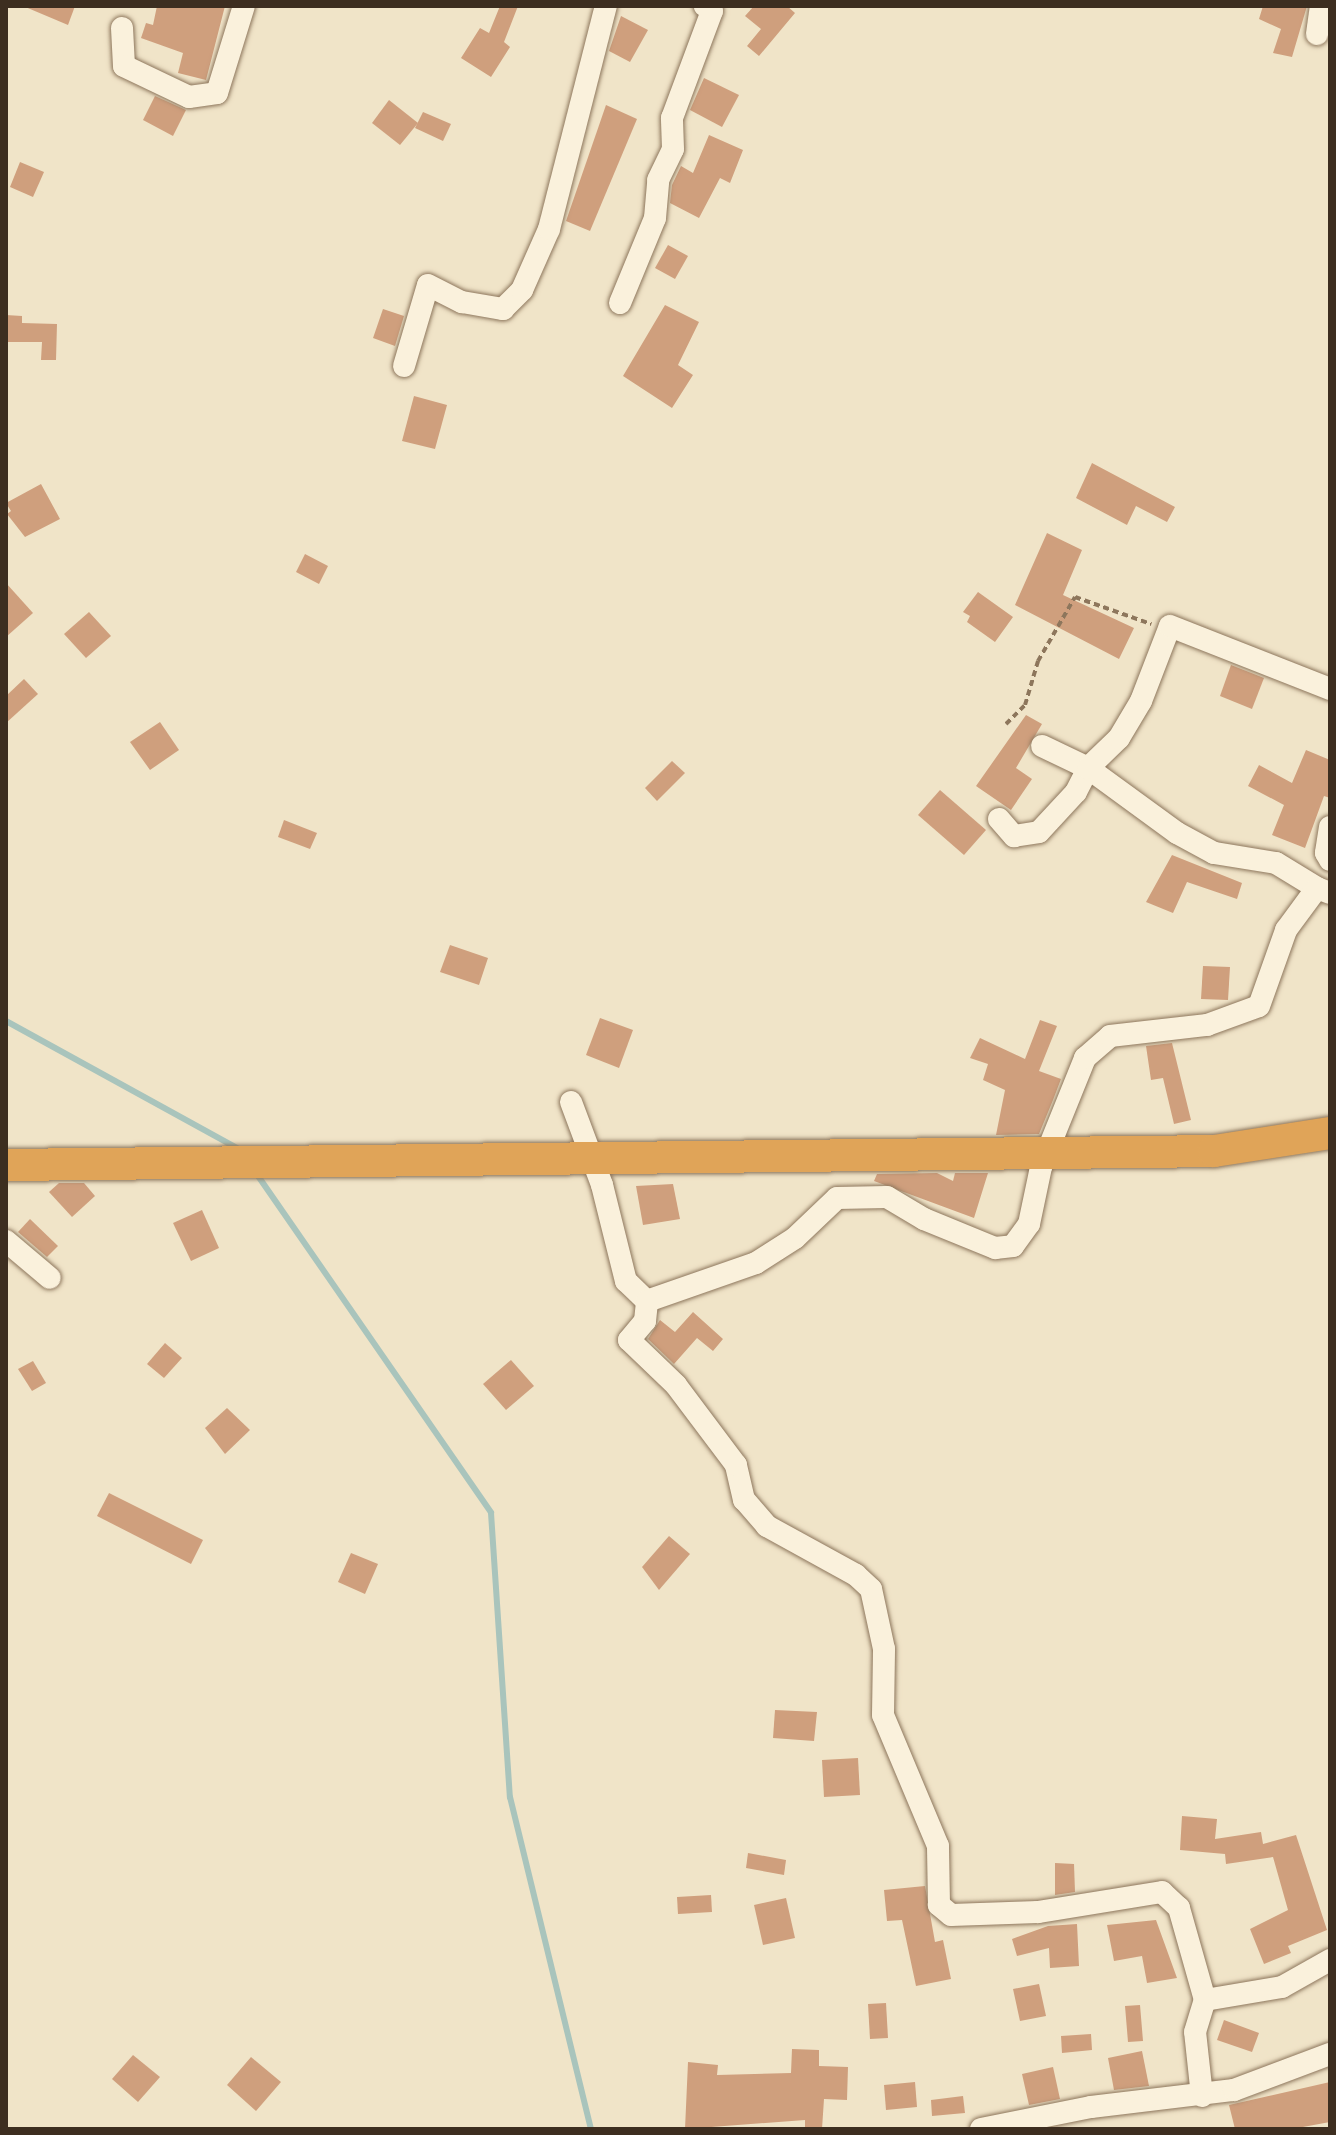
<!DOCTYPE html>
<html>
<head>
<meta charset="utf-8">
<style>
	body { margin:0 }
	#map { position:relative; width:1336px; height:2135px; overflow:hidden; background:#f0e4c8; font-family:Literata,serif }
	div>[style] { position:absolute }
	.stream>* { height:6px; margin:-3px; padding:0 3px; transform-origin:3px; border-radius:3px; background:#a9c4bc }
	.building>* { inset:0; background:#cf9f7d }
	.path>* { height:4px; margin-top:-2px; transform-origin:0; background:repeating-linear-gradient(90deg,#8d765c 0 6px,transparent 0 10px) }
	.roads { filter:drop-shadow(0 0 2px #8d765c) drop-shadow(0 0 2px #8d765c) }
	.minor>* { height:22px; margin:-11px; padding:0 11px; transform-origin:11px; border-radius:11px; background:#faf1dc }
	.highway>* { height:32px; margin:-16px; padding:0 16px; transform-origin:16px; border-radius:16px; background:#e0a458 }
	span { translate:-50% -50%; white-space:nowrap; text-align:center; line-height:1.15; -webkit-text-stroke:6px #f7eed8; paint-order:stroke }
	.frame { position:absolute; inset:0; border:8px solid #3d2e20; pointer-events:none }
</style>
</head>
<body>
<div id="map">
	<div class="stream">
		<i style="left:6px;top:1021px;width:268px;rotate:28.8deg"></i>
		<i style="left:256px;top:1173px;width:413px;rotate:55.3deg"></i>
		<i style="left:491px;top:1513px;width:285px;rotate:86.2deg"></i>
		<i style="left:510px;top:1797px;width:342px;rotate:76.3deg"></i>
	</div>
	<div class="building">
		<i style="clip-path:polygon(23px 6px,75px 6px,68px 25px)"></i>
		<i style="clip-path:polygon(157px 6px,225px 6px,206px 80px,178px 73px,183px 53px,141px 38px,146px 23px,153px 25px)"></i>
		<i style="clip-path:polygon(500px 6px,518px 6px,504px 42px,510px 47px,491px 77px,461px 58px,480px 28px,489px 33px)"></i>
		<i style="clip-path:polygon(754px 6px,787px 6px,795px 13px,759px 56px,747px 46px,761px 29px,745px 16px)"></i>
		<i style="clip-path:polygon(1263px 6px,1307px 6px,1292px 57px,1273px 53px,1281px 29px,1259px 19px)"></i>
		<i style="clip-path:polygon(621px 16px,648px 30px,630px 62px,609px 51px)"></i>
		<i style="clip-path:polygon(704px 78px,739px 95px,722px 127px,690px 110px)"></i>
		<i style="clip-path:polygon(155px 96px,186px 110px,173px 136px,143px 120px)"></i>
		<i style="clip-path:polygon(389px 100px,418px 123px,400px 145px,372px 123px)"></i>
		<i style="clip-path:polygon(606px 105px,637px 119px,590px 231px,566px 221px)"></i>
		<i style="clip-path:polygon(423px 112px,451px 124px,443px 141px,415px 128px)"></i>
		<i style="clip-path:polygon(709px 135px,743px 150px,730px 183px,720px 178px,699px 218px,670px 203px,672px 185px,681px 166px,693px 173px)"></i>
		<i style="clip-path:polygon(20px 162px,44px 172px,33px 197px,10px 187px)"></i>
		<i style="clip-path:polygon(668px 245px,688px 256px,675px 279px,655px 268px)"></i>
		<i style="clip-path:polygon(665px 305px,699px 322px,678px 365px,693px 375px,672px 408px,623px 376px)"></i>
		<i style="clip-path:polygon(383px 309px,404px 316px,395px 346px,373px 338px)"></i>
		<i style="clip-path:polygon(6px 315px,22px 316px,22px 323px,57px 324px,56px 360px,41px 360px,42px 342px,6px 342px)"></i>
		<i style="clip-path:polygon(414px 396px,447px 405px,435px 449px,402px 441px)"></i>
		<i style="clip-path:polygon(1092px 463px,1175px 507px,1167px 522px,1136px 506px,1127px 525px,1076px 498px)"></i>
		<i style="clip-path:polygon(41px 484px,60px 519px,25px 537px,7px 514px,11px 511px,6px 503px)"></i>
		<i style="clip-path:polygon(1047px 533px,1082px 550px,1063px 595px,1134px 628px,1119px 659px,1015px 605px)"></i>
		<i style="clip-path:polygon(305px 554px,328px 566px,319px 584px,296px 572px)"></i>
		<i style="clip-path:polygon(6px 583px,33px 613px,6px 637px)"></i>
		<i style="clip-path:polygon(978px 592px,1013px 617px,995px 642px,967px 622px,970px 616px,963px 612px)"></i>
		<i style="clip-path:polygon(89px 612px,111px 636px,86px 658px,64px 634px)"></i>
		<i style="clip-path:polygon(1231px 665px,1264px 678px,1252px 709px,1220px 696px)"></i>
		<i style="clip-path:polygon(24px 679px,38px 694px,6px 723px,6px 696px)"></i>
		<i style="clip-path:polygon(1026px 715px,1042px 724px,1016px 768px,1032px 779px,1011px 810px,976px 786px)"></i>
		<i style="clip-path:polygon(160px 722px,179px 750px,150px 770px,130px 742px)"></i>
		<i style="clip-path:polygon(1306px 750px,1330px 760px,1330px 798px,1324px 796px,1305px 848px,1272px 835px,1284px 805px,1248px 786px,1259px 765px,1292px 783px)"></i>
		<i style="clip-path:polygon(672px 761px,685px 773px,657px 801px,645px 788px)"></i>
		<i style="clip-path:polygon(940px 790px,986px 830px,964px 855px,918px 815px)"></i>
		<i style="clip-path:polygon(284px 820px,317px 833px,310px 849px,278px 837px)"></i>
		<i style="clip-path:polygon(1172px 855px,1242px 883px,1237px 899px,1187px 882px,1173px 913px,1146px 902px)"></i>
		<i style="clip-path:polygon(450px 945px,488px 958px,479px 985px,440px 972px)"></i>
		<i style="clip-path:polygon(1203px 966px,1230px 967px,1228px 1000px,1201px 999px)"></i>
		<i style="clip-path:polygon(600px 1018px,633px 1030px,619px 1068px,586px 1055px)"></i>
		<i style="clip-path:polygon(1040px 1020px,1057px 1026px,1039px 1071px,1061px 1079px,1053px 1100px,1039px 1134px,996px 1135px,1005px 1090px,983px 1080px,988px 1064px,970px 1058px,980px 1038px,1025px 1059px)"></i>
		<i style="clip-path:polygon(1172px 1043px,1191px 1120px,1174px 1124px,1163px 1078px,1151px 1080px,1146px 1046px)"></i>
		<i style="clip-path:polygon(937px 1173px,953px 1181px,955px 1173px,988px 1173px,974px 1218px,874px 1181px,877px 1174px)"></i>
		<i style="clip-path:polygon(59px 1183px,84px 1183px,95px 1196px,72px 1217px,49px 1192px)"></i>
		<i style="clip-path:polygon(673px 1184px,680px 1219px,643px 1225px,636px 1186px)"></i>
		<i style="clip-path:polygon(202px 1210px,219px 1248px,191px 1261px,173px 1223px)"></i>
		<i style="clip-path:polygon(30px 1219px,58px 1246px,47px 1257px,18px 1232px)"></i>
		<i style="clip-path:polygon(693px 1312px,723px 1339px,713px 1351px,697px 1338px,674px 1364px,648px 1339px,660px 1320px,675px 1332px)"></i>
		<i style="clip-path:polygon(165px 1343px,182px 1358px,164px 1378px,147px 1364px)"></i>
		<i style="clip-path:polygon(511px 1360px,534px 1386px,506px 1410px,483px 1384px)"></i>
		<i style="clip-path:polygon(33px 1361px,46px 1383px,32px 1391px,18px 1369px)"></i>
		<i style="clip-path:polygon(227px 1408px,250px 1430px,225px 1454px,205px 1428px)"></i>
		<i style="clip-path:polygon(109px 1493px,203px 1540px,191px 1564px,97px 1516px)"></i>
		<i style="clip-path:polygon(669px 1536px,690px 1554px,659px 1590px,642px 1567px)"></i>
		<i style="clip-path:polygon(351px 1553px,378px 1564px,365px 1594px,338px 1582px)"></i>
		<i style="clip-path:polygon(775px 1710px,817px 1712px,814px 1741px,773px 1738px)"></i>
		<i style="clip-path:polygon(858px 1758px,860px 1795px,824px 1797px,822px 1760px)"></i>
		<i style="clip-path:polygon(1182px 1816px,1217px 1819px,1215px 1839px,1261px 1832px,1263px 1844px,1296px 1835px,1327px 1930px,1288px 1946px,1291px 1953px,1264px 1964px,1250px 1929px,1288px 1910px,1273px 1857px,1226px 1864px,1225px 1854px,1180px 1850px)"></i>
		<i style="clip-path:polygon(748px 1853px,786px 1860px,784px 1875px,746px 1868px)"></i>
		<i style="clip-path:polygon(1055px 1863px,1074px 1864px,1075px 1892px,1055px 1895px)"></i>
		<i style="clip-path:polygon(925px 1886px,935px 1942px,943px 1940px,951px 1979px,916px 1986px,902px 1920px,887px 1921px,884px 1890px)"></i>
		<i style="clip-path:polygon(711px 1895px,712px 1912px,678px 1914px,677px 1897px)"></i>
		<i style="clip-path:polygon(786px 1898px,795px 1938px,763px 1945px,754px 1905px)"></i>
		<i style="clip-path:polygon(1156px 1920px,1177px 1978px,1147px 1983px,1142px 1956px,1114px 1961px,1107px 1925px)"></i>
		<i style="clip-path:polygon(1077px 1924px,1079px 1966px,1050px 1968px,1049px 1948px,1017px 1956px,1012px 1939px,1048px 1926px)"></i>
		<i style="clip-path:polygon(1039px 1984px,1046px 2016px,1020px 2021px,1013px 1989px)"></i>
		<i style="clip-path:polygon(886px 2003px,888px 2038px,870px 2039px,868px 2004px)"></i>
		<i style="clip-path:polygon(1140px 2005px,1143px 2041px,1128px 2042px,1125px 2006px)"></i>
		<i style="clip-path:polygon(1224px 2020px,1259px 2033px,1252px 2052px,1217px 2040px)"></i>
		<i style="clip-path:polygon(1091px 2034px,1092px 2050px,1062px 2053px,1061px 2036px)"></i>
		<i style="clip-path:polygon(792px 2049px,819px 2050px,819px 2066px,848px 2067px,847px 2100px,824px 2099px,822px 2129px,805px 2129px,805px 2120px,685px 2129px,688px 2062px,718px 2065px,717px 2075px,791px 2073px)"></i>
		<i style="clip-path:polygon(1142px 2051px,1149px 2086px,1114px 2090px,1108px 2058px)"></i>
		<i style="clip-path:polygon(133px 2055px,160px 2077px,138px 2102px,112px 2079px)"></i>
		<i style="clip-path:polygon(251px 2057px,281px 2082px,256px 2111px,227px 2085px)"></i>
		<i style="clip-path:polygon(1053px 2067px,1060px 2099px,1029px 2105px,1022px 2074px)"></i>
		<i style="clip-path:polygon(915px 2082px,917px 2107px,886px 2110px,884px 2085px)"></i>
		<i style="clip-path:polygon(1330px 2082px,1330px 2122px,1292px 2129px,1235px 2129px,1229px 2105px)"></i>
		<i style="clip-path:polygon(963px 2096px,965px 2113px,932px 2116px,931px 2100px)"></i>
	</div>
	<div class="path">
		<i style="left:1006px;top:724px;width:27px;rotate:-45deg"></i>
		<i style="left:1025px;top:705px;width:46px;rotate:-73.5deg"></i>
		<i style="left:1038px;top:661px;width:74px;rotate:-60deg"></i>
		<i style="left:1075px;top:597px;width:81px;rotate:19.6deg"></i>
	</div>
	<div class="roads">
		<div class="minor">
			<i style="left:122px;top:28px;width:38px;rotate:87deg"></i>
			<i style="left:124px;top:66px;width:72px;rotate:25.5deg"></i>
			<i style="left:189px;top:97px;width:28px;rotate:-8deg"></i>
			<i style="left:217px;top:93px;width:91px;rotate:-72.8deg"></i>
			<i style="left:1317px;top:34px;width:28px;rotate:-82deg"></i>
			<i style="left:620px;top:303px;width:92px;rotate:-67.6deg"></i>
			<i style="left:655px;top:218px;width:38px;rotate:-85deg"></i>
			<i style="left:658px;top:180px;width:34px;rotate:-64deg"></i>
			<i style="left:673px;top:149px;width:31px;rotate:-92deg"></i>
			<i style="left:672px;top:118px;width:114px;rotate:-69.5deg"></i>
			<i style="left:712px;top:11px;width:9px;rotate:-144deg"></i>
			<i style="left:404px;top:366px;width:84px;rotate:-73.5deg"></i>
			<i style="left:428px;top:285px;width:38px;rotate:27deg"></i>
			<i style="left:462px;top:302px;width:42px;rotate:9.7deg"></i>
			<i style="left:503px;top:309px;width:27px;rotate:-45deg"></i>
			<i style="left:522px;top:290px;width:67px;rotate:-66.1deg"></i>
			<i style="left:549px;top:229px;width:230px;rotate:-75.7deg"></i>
			<i style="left:999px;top:819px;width:23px;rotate:49deg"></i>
			<i style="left:1014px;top:836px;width:25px;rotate:-9deg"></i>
			<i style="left:1039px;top:832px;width:54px;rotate:-47.2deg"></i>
			<i style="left:1076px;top:792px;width:27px;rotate:-63deg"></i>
			<i style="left:1088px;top:768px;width:51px;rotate:-154.4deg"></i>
			<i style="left:1330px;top:827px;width:26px;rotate:99deg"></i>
			<i style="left:1326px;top:853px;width:8px;rotate:60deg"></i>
			<i style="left:1317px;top:888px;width:48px;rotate:-148.6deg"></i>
			<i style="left:1276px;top:863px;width:63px;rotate:-170.8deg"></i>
			<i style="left:1214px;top:853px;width:42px;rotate:-151.6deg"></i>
			<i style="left:1177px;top:833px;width:110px;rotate:-143.9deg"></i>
			<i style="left:1088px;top:768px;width:43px;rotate:-44.1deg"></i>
			<i style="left:1119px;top:738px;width:43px;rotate:-59.3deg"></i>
			<i style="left:1141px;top:701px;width:80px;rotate:-68.9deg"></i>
			<i style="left:1170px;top:626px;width:172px;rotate:21.5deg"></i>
			<i style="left:571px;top:1102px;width:89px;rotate:69.5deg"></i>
			<i style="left:602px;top:1185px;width:99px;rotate:76deg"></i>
			<i style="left:626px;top:1281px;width:29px;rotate:44deg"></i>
			<i style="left:6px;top:1241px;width:57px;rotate:40.1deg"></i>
			<i style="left:1205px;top:2000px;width:96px;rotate:-105.8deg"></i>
			<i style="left:1179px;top:1908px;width:23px;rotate:-137deg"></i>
			<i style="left:1162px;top:1892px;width:126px;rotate:170.8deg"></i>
			<i style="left:1038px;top:1912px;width:87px;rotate:178deg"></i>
			<i style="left:951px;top:1915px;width:16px;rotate:-140deg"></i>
			<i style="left:939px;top:1905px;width:59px;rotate:-91deg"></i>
			<i style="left:938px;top:1846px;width:142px;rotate:-112.8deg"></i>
			<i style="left:883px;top:1715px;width:66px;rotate:-89.1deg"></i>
			<i style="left:884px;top:1649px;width:61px;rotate:-102.2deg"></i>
			<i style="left:871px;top:1589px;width:21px;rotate:-137deg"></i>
			<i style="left:856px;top:1575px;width:102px;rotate:-151.2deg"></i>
			<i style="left:767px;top:1526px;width:35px;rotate:-131deg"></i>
			<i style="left:744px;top:1500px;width:36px;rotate:-103deg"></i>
			<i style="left:736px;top:1465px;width:100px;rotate:-126.9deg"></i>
			<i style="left:676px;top:1385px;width:65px;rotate:-136.2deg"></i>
			<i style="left:629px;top:1340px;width:25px;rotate:-50deg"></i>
			<i style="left:645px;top:1321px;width:20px;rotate:-84deg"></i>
			<i style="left:647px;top:1301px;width:115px;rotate:-19.2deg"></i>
			<i style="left:756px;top:1263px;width:46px;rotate:-32.7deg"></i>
			<i style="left:795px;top:1238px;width:58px;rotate:-43.6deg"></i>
			<i style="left:837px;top:1198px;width:50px;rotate:-1.1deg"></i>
			<i style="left:887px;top:1197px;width:43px;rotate:30.7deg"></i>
			<i style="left:924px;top:1219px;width:77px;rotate:22.2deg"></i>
			<i style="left:995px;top:1248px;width:18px;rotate:-6deg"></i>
			<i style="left:1013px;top:1246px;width:27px;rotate:-54deg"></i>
			<i style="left:1029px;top:1224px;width:58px;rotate:-78.1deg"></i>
			<i style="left:1041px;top:1167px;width:118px;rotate:-68deg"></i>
			<i style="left:1085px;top:1058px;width:33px;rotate:-41deg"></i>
			<i style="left:1110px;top:1036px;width:98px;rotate:-6.5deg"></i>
			<i style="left:1207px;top:1025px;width:55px;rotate:-20.1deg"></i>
			<i style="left:1259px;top:1006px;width:81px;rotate:-70.4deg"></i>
			<i style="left:1286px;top:930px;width:52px;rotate:-53.6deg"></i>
			<i style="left:1317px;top:888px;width:14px;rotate:21deg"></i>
			<i style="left:1202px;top:2096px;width:64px;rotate:-96.2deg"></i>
			<i style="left:1195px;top:2032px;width:34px;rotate:-73deg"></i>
			<i style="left:1205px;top:2000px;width:78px;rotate:-9.6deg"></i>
			<i style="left:1282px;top:1987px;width:55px;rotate:-29.4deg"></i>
			<i style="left:981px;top:2129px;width:112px;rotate:-11.3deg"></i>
			<i style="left:1091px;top:2107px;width:144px;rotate:-6.8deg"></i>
			<i style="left:1234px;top:2090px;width:103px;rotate:-20.6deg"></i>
		</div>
		<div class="highway">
			<i style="left:6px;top:1165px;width:1208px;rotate:-0.66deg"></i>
			<i style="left:1214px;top:1151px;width:117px;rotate:-8.8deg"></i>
		</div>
	</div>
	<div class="frame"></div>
</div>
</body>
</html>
